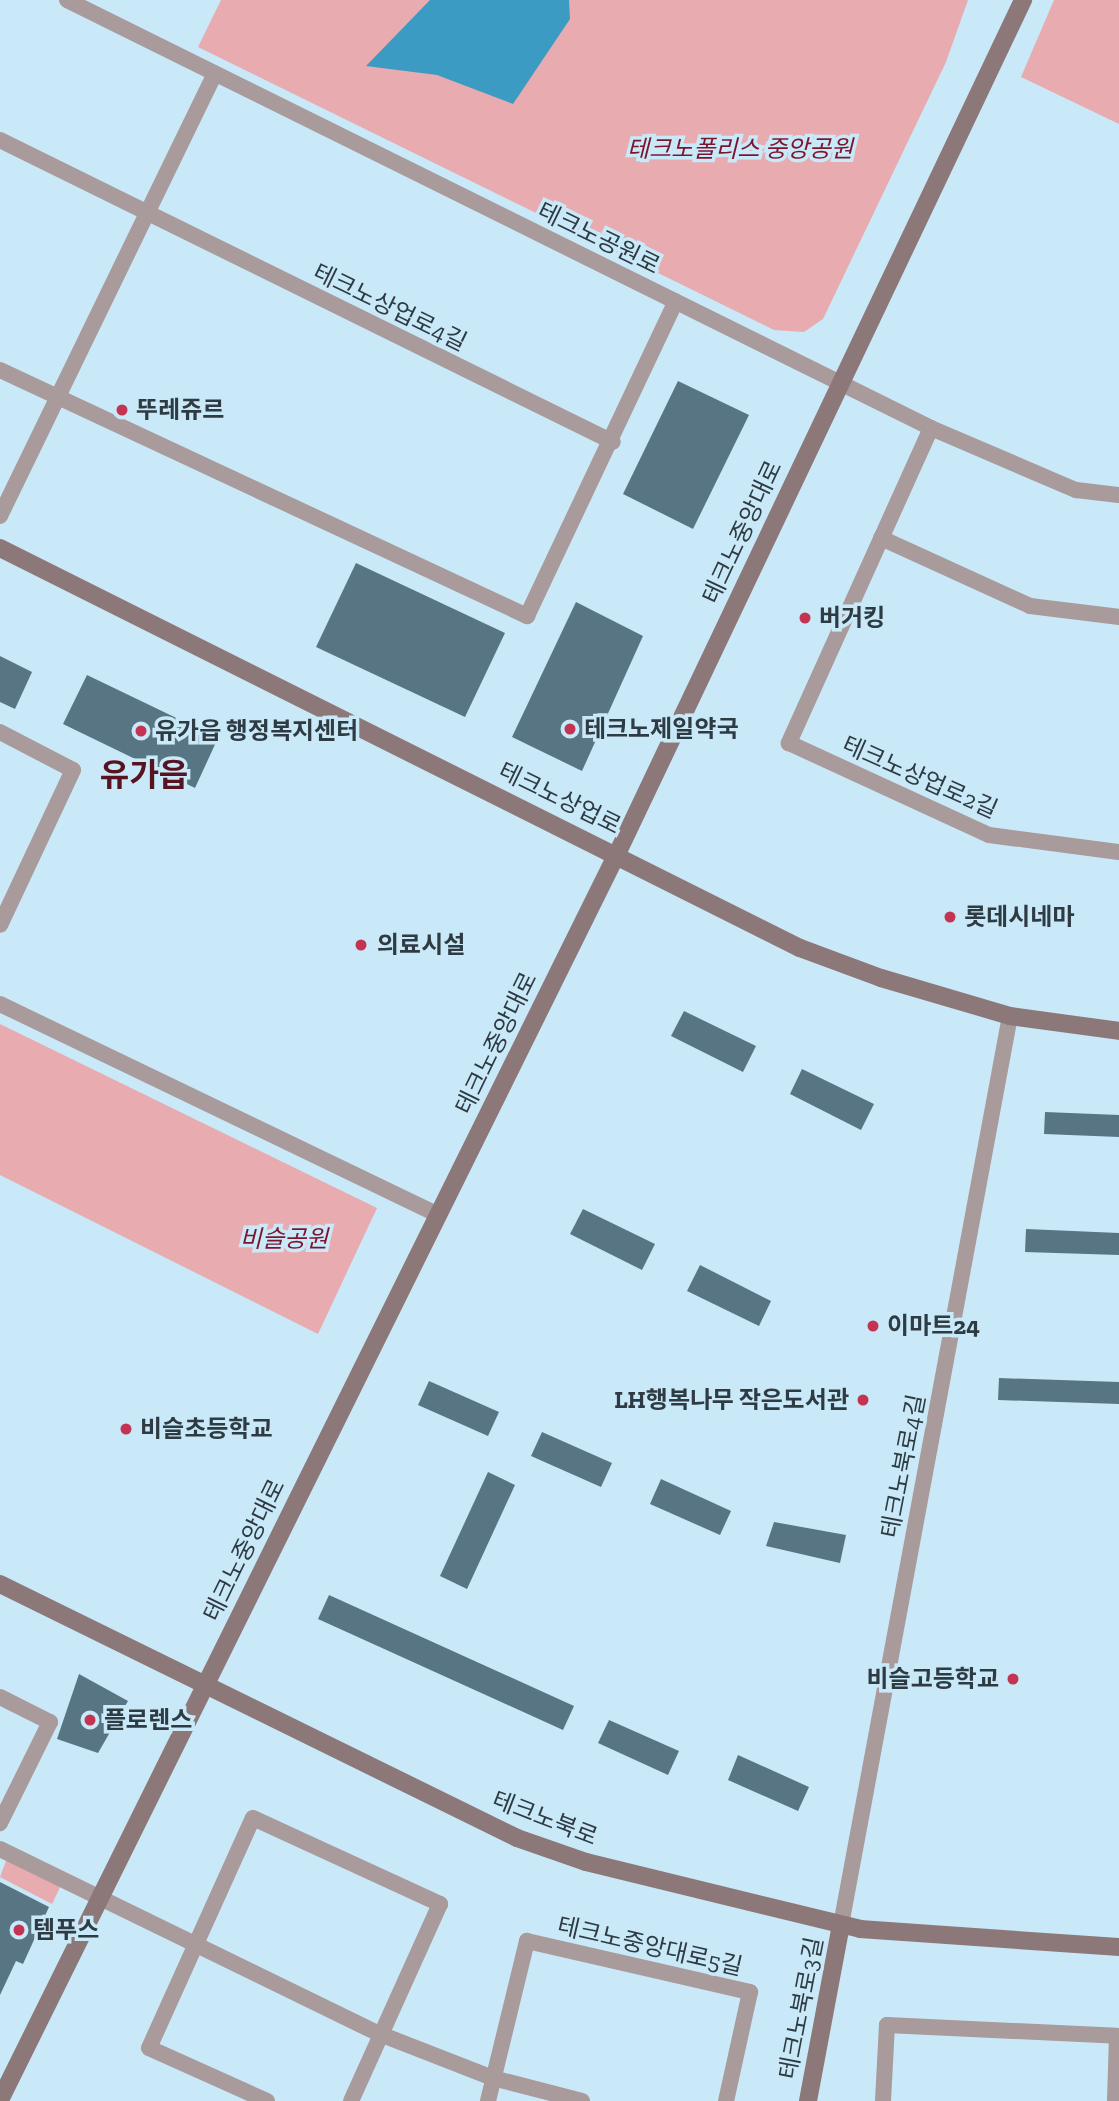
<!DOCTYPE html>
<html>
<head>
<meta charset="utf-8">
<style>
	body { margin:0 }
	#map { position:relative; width:1119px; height:2101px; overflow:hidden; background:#c9e9f9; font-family:"Zilla Slab","Noto Sans KR",serif }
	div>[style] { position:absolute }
	.green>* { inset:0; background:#e7abb0 }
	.water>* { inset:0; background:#3c9bc3 }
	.building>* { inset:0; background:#587583 }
	.street>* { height:16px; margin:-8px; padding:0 8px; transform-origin:8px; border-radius:8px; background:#a99a9b }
	.secondary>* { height:18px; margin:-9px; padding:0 9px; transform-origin:9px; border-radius:9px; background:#8d7879 }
	.dots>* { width:19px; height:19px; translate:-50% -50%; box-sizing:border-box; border:4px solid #c9e9f9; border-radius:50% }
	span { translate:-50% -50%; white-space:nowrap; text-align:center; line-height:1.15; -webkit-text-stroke:7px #c9e9f9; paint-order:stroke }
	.park-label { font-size:24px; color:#7b142d; font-style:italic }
	.street-label { font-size:24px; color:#2f3b42 }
	.poi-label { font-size:24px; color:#2f3b42; font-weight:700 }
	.left { translate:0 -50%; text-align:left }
	.right { translate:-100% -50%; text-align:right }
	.district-label { font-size:32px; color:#581321; font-weight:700 }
</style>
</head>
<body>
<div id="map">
	<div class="green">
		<i style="clip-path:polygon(221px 0,968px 0,946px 62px,823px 319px,804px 332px,774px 330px,198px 47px)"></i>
		<i style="clip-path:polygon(1054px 0,1119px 0,1119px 124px,1021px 77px)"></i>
		<i style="clip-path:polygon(0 1024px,377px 1208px,318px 1334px,0 1175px)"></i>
		<i style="clip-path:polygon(9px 1853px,63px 1881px,52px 1904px,0 1877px)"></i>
	</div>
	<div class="water">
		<i style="clip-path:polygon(430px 0,569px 0,570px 19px,513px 104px,437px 75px,366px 66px)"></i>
	</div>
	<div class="building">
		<i style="clip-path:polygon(678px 381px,749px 415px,693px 529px,623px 494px)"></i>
		<i style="clip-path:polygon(356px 563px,505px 633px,465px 717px,316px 647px)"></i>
		<i style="clip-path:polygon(576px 602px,643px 636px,582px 771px,512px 737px)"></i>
		<i style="clip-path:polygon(0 656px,32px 672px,15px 709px,0 702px)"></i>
		<i style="clip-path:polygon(87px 675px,218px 738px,195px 788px,63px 724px)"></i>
		<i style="clip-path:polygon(684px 1011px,756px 1046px,743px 1072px,671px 1036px)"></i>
		<i style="clip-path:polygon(802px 1069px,874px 1104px,861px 1130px,790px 1094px)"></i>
		<i style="clip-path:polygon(1045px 1112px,1119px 1115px,1119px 1137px,1044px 1134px)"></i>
		<i style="clip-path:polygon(583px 1209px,655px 1244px,642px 1270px,570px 1234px)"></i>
		<i style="clip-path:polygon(1026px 1229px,1119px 1233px,1119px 1255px,1025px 1252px)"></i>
		<i style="clip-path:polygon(700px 1265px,771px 1301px,759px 1326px,687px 1291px)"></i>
		<i style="clip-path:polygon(999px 1378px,1119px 1382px,1119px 1404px,998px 1400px)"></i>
		<i style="clip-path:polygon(429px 1381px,499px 1412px,488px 1436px,418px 1405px)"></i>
		<i style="clip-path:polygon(542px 1432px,612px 1463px,601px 1487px,531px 1456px)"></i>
		<i style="clip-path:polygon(488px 1472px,515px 1485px,467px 1589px,440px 1576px)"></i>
		<i style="clip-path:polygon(661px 1479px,731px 1511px,720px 1535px,650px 1504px)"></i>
		<i style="clip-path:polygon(774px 1522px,846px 1535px,840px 1563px,766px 1546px)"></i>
		<i style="clip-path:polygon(329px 1595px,574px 1706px,563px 1730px,318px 1619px)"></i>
		<i style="clip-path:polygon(79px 1674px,128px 1701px,98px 1753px,57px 1739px)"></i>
		<i style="clip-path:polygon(609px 1720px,679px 1751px,668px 1775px,598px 1743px)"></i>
		<i style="clip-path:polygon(738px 1755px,809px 1787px,798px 1811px,728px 1780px)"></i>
		<i style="clip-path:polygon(0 1882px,49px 1907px,23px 1964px,16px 1961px,0 1995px)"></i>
	</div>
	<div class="street">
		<i style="left:67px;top:0;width:964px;rotate:26.35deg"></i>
		<i style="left:931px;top:428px;width:158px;rotate:23.2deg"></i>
		<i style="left:1076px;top:490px;width:43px;rotate:6.6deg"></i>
		<i style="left:0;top:140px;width:683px;rotate:26.23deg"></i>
		<i style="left:0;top:370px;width:582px;rotate:25.02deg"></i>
		<i style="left:527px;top:616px;width:348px;rotate:-64.7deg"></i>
		<i style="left:931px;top:428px;width:346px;rotate:114.3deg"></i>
		<i style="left:789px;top:743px;width:220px;rotate:24.7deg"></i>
		<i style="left:989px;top:835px;width:131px;rotate:7.5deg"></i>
		<i style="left:0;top:516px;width:492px;rotate:-64.1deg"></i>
		<i style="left:881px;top:538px;width:164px;rotate:24.5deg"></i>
		<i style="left:1030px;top:606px;width:90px;rotate:7deg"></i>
		<i style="left:0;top:732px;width:82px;rotate:27.5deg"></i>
		<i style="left:73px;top:770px;width:171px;rotate:115.2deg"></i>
		<i style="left:0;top:1004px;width:486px;rotate:25.7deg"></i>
		<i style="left:0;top:1697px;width:56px;rotate:26.6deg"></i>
		<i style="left:50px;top:1722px;width:113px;rotate:116.3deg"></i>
		<i style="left:0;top:1849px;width:423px;rotate:26deg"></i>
		<i style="left:380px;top:2034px;width:121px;rotate:21.3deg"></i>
		<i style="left:493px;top:2078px;width:92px;rotate:14.5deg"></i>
		<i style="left:841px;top:1925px;width:925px;rotate:-79.47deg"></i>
		<i style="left:267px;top:2101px;width:129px;rotate:-155.8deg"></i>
		<i style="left:149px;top:2048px;width:252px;rotate:-65.7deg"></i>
		<i style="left:253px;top:1818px;width:206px;rotate:24.7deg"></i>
		<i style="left:440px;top:1904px;width:216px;rotate:114.3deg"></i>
		<i style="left:488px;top:2101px;width:165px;rotate:-76.3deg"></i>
		<i style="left:527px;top:1941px;width:229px;rotate:12.9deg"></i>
		<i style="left:750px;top:1992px;width:112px;rotate:102.4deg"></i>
		<i style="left:883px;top:2101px;width:76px;rotate:-87deg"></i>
		<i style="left:887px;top:2025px;width:230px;rotate:2.7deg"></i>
		<i style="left:1117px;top:2036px;width:65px;rotate:91.8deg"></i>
	</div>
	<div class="secondary">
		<i style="left:0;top:548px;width:894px;rotate:26.57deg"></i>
		<i style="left:800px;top:948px;width:86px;rotate:20.3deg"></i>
		<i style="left:881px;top:978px;width:134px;rotate:16.4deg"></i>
		<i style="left:1010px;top:1016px;width:110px;rotate:7.8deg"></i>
		<i style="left:0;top:1584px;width:576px;rotate:26.16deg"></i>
		<i style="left:517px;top:1838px;width:73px;rotate:19.2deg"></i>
		<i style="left:586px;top:1862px;width:282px;rotate:13.7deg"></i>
		<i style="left:860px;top:1929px;width:260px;rotate:4deg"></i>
		<i style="left:0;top:2100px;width:1390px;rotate:-63.66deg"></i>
		<i style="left:617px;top:854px;width:946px;rotate:-64.57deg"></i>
		<i style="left:808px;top:2101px;width:179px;rotate:-79.4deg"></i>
	</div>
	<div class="dots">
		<i style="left:122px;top:410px;background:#c43452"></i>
		<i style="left:805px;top:618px;background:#c43452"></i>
		<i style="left:570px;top:729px;background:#c43452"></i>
		<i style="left:141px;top:731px;background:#c43452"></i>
		<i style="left:950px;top:917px;background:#c43452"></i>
		<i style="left:361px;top:945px;background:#c43452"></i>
		<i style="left:873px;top:1326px;background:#c43452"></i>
		<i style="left:863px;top:1400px;background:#c43452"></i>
		<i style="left:126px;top:1429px;background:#c43452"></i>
		<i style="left:1013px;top:1679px;background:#c43452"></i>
		<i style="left:90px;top:1720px;background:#c43452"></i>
		<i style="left:19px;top:1930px;background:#c43452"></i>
	</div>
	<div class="park-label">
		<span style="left:740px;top:149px">테크노폴리스 중앙공원</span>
		<span style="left:284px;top:1239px">비슬공원</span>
	</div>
	<div class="street-label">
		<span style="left:599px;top:238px;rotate:26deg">테크노공원로</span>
		<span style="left:390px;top:307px;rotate:26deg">테크노상업로4길</span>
		<span style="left:742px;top:532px;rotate:-65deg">테크노중앙대로</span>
		<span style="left:920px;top:777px;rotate:24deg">테크노상업로2길</span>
		<span style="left:560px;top:798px;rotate:26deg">테크노상업로</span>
		<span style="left:496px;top:1043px;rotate:-64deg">테크노중앙대로</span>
		<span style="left:903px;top:1466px;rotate:-79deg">테크노북로4길</span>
		<span style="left:244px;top:1550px;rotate:-64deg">테크노중앙대로</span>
		<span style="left:545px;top:1818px;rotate:21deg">테크노북로</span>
		<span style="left:650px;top:1946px;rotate:13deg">테크노중앙대로5길</span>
		<span style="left:801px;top:2008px;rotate:-79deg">테크노북로3길</span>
	</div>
	<div class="poi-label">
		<span class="left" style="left:136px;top:410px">뚜레쥬르</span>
		<span class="left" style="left:819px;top:618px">버거킹</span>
		<span class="left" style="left:584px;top:729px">테크노제일약국</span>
		<span class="left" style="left:155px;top:731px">유가읍 행정복지센터</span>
		<span class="left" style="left:964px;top:917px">롯데시네마</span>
		<span class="left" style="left:377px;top:945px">의료시설</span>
		<span class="left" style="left:887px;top:1326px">이마트24</span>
		<span class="right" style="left:849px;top:1400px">LH행복나무 작은도서관</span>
		<span class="left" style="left:140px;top:1429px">비슬초등학교</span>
		<span class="right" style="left:999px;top:1679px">비슬고등학교</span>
		<span class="left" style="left:104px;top:1720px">플로렌스</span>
		<span class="left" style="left:33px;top:1930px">템푸스</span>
	</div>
	<div class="district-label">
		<span style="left:144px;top:775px">유가읍</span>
	</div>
</div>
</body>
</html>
